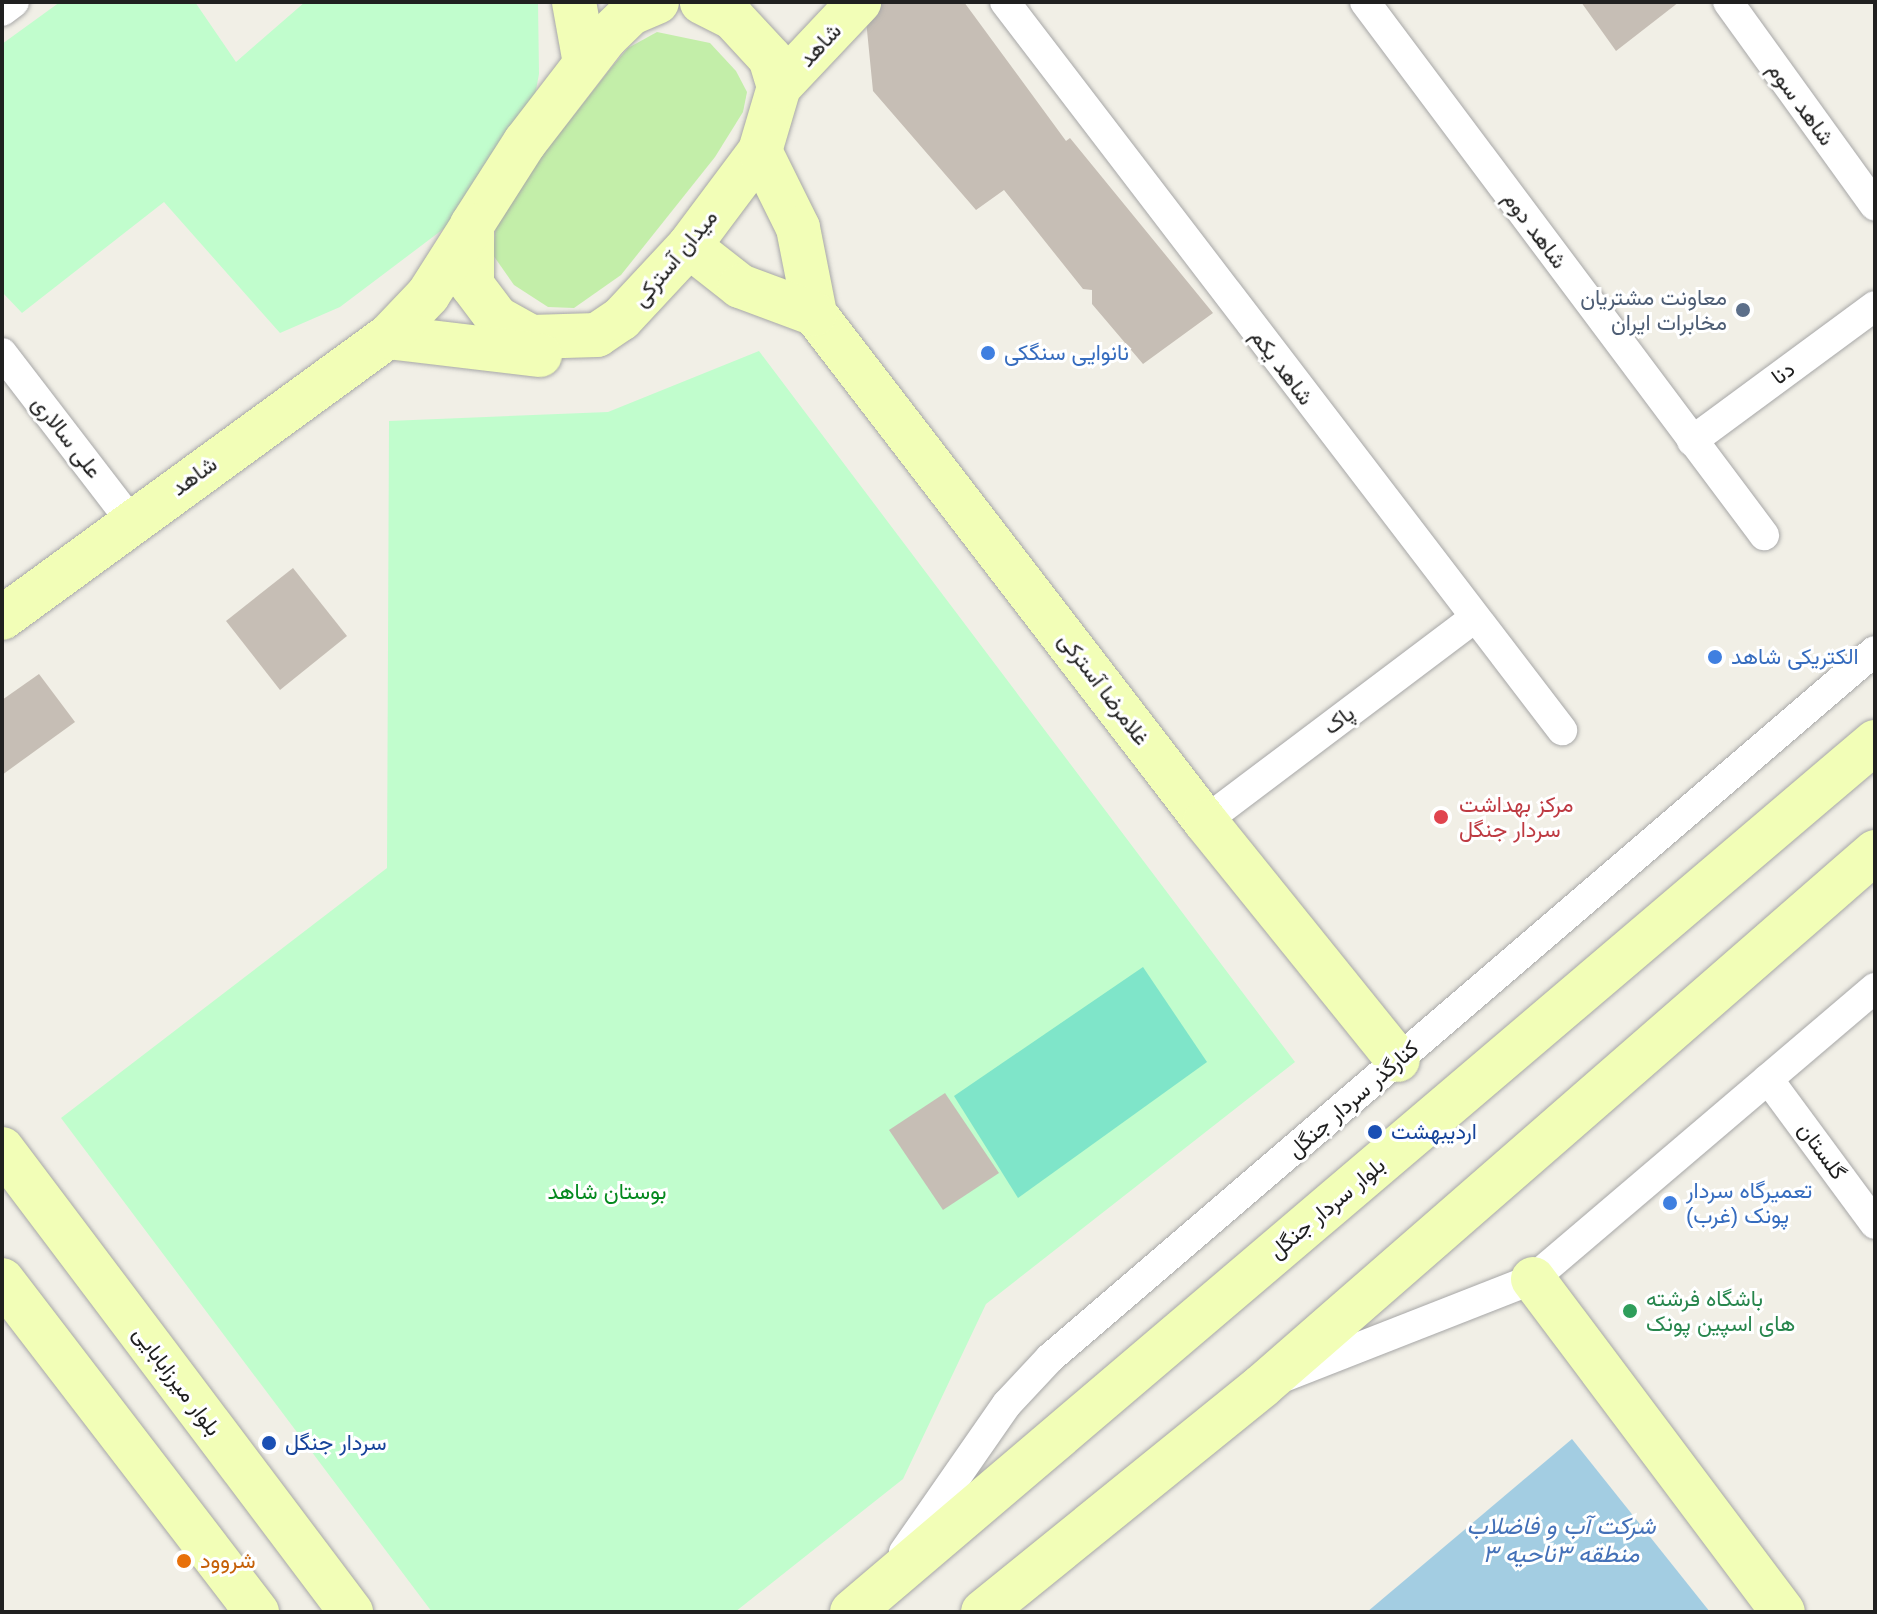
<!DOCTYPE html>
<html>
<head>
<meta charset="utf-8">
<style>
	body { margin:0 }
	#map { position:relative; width:1877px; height:1614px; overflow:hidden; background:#f1efe6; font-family:Arial,Vazirmatn,sans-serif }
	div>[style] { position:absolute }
	.grass>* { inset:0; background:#c3eea9 }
	.park>* { inset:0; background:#c1fdcd }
	.pitch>* { inset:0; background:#7fe5c9 }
	.water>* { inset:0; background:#a3cde2 }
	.building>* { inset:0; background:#c6beb5 }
	.roads { filter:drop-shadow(0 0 2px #a7a7a7) drop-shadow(0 0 2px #a7a7a7) }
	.street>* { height:30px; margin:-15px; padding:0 15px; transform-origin:15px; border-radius:15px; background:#fff }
	.secondary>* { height:44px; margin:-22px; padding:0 22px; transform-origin:22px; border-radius:22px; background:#f2feb7 }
	.dots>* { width:22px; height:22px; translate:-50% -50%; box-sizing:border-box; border:4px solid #fff; border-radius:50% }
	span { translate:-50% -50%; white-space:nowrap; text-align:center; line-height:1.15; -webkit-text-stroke:6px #fff; paint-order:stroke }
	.street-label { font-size:22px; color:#202020 }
	.service-label { font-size:22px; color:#4e5e75 }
	.right { translate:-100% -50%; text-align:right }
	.shop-label { font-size:22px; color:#366cbe }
	.left { translate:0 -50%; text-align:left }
	.health-label { font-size:22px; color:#be3a42 }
	.transit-label { font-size:22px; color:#164399 }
	.park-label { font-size:22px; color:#04891e }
	.leisure-label { font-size:22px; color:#27864d }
	.food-label { font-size:22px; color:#c56008 }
	.water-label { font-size:24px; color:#4471b8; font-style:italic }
	.frame { position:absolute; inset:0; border:4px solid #202020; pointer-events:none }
</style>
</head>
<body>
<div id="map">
	<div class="grass">
		<i style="clip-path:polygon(657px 32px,710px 43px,736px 71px,747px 92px,743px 112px,715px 157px,621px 275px,574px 308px,548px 307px,514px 285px,493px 255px,496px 223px,513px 193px,611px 68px,628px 48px)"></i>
	</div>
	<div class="park">
		<i style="clip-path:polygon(60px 2px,195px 2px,236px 62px,305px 2px,538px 2px,539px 74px,532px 111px,450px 224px,340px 307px,280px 333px,164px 202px,22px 313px,2px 292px,2px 44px)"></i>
		<i style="clip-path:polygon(759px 351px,1295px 1062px,986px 1304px,903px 1479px,735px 1612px,432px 1612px,61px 1118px,387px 868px,389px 421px,608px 412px)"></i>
	</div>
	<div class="pitch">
		<i style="clip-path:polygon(1143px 967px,1207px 1062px,1018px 1198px,954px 1096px)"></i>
	</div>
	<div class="water">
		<i style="clip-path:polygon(1572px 1439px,1710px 1612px,1367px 1612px)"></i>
	</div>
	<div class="building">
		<i style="clip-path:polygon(875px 2px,964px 2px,1066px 141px,1070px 138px,1213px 313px,1143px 364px,1092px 304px,1092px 290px,1083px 289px,1004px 190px,976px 210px,873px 91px,865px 10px)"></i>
		<i style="clip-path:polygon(1581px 2px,1679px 2px,1616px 51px)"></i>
		<i style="clip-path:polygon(293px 568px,347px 636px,280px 690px,226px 621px)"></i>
		<i style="clip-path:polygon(39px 674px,75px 722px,2px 775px,2px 700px)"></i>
		<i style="clip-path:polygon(945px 1093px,999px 1173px,943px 1210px,889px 1130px)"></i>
	</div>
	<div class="roads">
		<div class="street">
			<i style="left:1005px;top:2px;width:917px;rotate:52.58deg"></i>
			<i style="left:1365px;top:2px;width:666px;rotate:53.18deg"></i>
			<i style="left:1728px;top:2px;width:251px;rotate:54.2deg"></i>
			<i style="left:2px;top:11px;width:15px;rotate:-37deg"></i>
			<i style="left:2px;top:353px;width:212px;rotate:52.5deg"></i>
			<i style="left:1692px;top:441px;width:227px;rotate:-36.4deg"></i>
			<i style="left:1205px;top:821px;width:336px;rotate:-37deg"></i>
			<i style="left:1768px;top:1079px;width:180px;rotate:53.6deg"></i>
			<i style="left:1286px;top:1376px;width:265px;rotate:-21.4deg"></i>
			<i style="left:1533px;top:1279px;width:449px;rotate:-40.4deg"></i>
			<i style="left:904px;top:1552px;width:180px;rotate:-55.2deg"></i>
			<i style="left:1007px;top:1404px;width:63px;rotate:-46.9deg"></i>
			<i style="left:1050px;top:1358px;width:1086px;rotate:-40.6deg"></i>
		</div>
		<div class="secondary">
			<i style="left:574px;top:2px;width:62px;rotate:79.8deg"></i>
			<i style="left:657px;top:2px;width:28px;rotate:157deg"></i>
			<i style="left:631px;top:13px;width:35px;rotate:136deg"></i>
			<i style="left:606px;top:37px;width:133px;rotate:127.6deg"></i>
			<i style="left:525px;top:142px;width:98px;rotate:122.6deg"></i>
			<i style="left:472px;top:225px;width:60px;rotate:90deg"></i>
			<i style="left:472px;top:285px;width:41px;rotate:52.9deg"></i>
			<i style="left:497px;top:318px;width:39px;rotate:29deg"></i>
			<i style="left:531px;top:337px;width:66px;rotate:-1.7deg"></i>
			<i style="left:597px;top:335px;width:29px;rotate:-34deg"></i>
			<i style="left:621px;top:319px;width:100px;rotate:-47deg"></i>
			<i style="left:689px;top:246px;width:119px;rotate:-53.2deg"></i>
			<i style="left:760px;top:151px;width:67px;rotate:-73.5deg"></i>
			<i style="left:779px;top:87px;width:30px;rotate:-107deg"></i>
			<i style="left:770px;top:58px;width:54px;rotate:-132.8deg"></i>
			<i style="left:733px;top:18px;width:35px;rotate:-153deg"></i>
			<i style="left:779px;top:87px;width:117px;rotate:-46.7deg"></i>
			<i style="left:760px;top:151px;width:86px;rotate:63.7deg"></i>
			<i style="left:798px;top:228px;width:88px;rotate:78.8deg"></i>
			<i style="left:815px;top:314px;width:640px;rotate:52.43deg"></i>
			<i style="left:1205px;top:821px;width:307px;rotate:51.1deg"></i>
			<i style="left:689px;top:246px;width:65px;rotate:38.1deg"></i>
			<i style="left:740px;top:286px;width:80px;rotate:20.5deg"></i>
			<i style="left:388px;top:337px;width:153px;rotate:6.8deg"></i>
			<i style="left:2px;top:618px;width:477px;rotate:-36.1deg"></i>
			<i style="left:388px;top:337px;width:58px;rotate:-46.4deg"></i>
			<i style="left:428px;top:295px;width:82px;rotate:-57.5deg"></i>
			<i style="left:2px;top:1149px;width:580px;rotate:52.99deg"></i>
			<i style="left:1533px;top:1279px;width:416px;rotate:53.1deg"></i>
			<i style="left:2px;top:1280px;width:419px;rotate:52.5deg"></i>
			<i style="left:852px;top:1612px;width:1343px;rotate:-40.38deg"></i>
			<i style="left:983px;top:1612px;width:359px;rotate:-39deg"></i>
			<i style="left:1262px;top:1386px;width:813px;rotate:-41.06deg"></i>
		</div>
	</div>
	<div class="dots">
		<i style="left:1743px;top:310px;background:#5c6f8a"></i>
		<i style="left:988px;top:353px;background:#3f7fe0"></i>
		<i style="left:1715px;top:657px;background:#3f7fe0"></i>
		<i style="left:1441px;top:817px;background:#e0444e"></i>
		<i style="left:1375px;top:1132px;background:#1a4fb4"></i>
		<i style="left:1670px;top:1203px;background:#3f7fe0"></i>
		<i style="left:1630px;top:1311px;background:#2e9e5b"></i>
		<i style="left:269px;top:1443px;background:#1a4fb4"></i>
		<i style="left:184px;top:1561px;background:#e8710a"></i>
	</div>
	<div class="street-label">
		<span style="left:820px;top:45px;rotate:-47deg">شاهد</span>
		<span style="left:1801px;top:104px;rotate:54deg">شاهد سوم</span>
		<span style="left:1535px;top:230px;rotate:53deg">شاهد دوم</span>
		<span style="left:675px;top:258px;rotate:-50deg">میدان آسترکی</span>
		<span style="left:1282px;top:367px;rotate:53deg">شاهد یکم</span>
		<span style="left:1783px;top:373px;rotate:-36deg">دنا</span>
		<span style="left:67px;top:437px;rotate:52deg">علی سالاری</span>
		<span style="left:194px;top:476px;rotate:-36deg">شاهد</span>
		<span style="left:1104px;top:689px;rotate:53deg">غلامرضا آسترکی</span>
		<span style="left:1339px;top:720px;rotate:-37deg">پاک</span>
		<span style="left:1353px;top:1099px;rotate:-41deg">کنارگذر سردار جنگل</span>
		<span style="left:1822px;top:1151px;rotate:54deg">گلستان</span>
		<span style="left:1327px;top:1208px;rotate:-40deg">بلوار سردار جنگل</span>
		<span style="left:177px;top:1381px;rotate:53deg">بلوار میرزابابایی</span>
	</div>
	<div class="service-label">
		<span class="right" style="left:1727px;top:310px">معاونت مشتریان<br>مخابرات ایران</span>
	</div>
	<div class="shop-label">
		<span class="left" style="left:1004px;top:353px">نانوایی سنگکی</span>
		<span class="left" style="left:1731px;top:657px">الکتریکی شاهد</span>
		<span class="left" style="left:1686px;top:1203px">تعمیرگاه سردار<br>پونک (غرب)</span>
	</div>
	<div class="health-label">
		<span class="left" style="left:1459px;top:817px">مرکز بهداشت<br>سردار جنگل</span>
	</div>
	<div class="transit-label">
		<span class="left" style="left:1391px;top:1132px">اردیبهشت</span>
		<span class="left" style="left:285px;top:1443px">سردار جنگل</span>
	</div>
	<div class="park-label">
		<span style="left:607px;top:1192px">بوستان شاهد</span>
	</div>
	<div class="leisure-label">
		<span class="left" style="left:1646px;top:1311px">باشگاه فرشته<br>های اسپین پونک</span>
	</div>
	<div class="food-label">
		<span class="left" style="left:200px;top:1561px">شروود</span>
	</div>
	<div class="water-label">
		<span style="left:1561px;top:1540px">شرکت آب و فاضلاب<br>منطقه ۳ناحیه ۳</span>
	</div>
	<div class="frame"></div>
</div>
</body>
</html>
